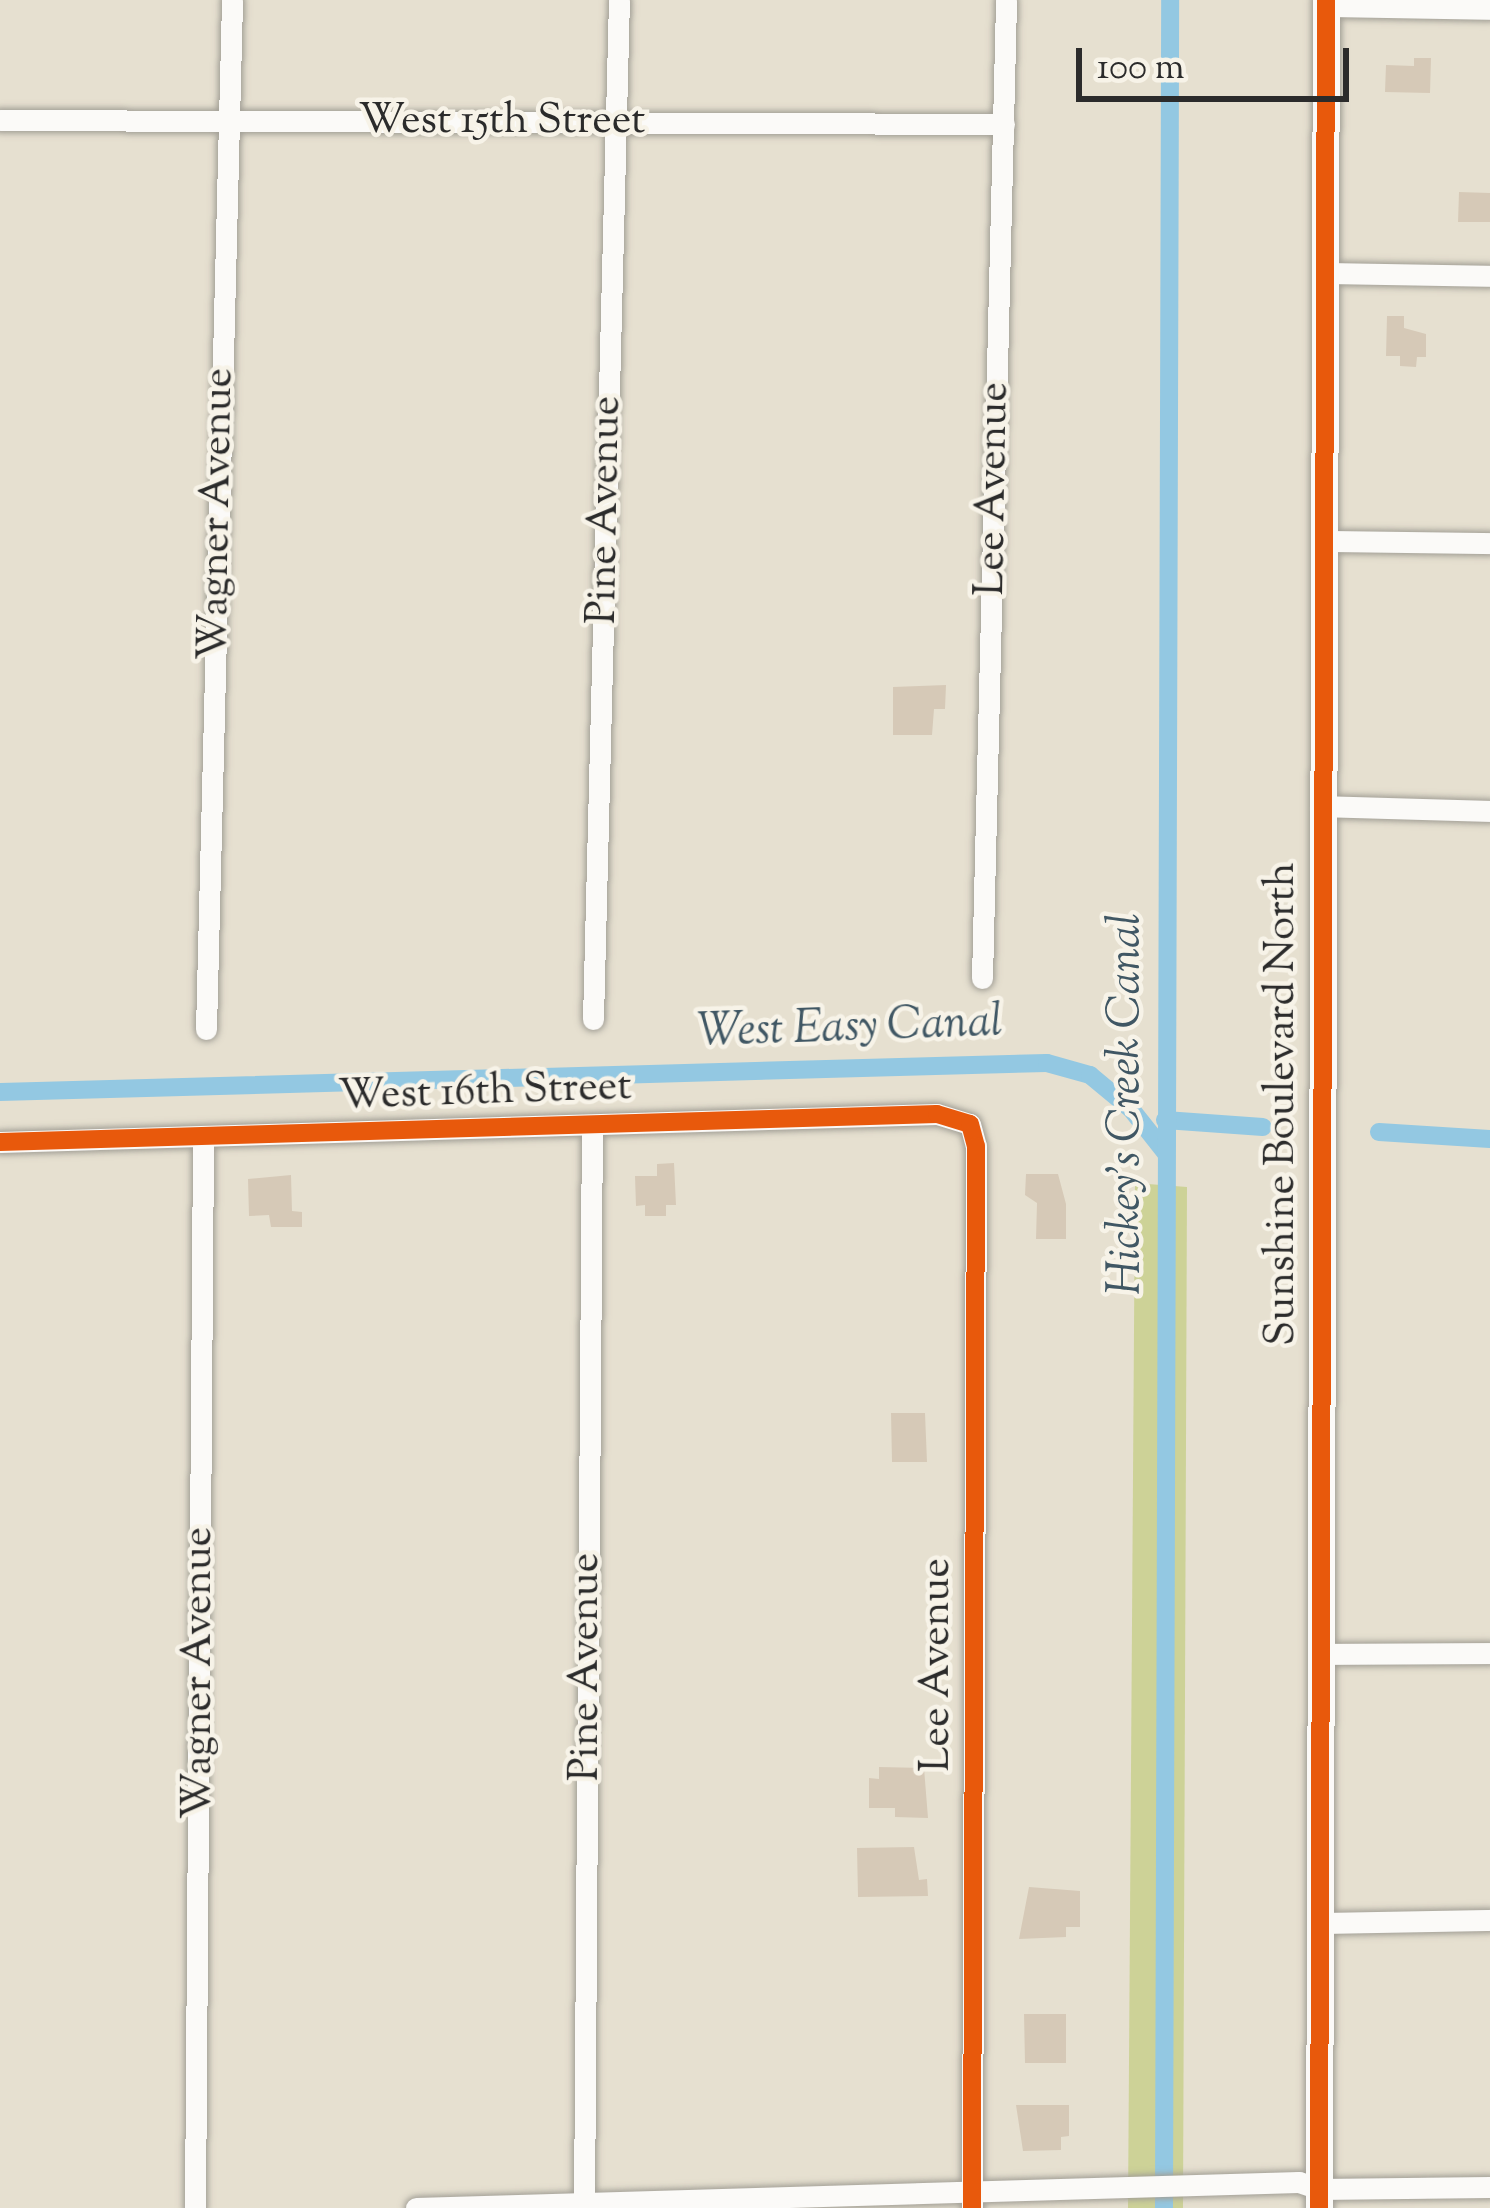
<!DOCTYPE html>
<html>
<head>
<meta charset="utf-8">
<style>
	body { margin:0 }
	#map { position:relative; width:1490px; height:2208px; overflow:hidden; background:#e6e0d0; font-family:"Sorts Mill Goudy",serif }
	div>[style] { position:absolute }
	.green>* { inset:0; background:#cdd297 }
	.canal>* { height:18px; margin:-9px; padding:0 9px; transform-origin:9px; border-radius:9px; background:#93c8e2 }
	.building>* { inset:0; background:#d6c9b7 }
	.roads { filter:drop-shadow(0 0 3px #a29f96) drop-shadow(0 0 3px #a29f96) }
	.street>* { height:21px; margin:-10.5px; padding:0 10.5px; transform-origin:10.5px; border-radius:10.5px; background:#fbfaf8 }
	.secondary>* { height:27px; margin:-13.5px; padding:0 13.5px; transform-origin:13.5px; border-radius:13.5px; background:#fbfaf8 }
	.cycleway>* { height:18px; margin:-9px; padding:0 9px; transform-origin:9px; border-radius:9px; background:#e8590c }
	span { translate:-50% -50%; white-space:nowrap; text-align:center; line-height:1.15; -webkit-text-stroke:9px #f7f3e8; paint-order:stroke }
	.street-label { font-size:42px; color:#2b2b2b }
	.water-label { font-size:45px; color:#405764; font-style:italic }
	.scale { position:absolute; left:1076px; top:48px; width:273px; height:54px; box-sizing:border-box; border:6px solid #2b2b2b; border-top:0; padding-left:15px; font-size:36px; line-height:42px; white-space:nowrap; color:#2b2b2b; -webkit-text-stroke:9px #f7f3e8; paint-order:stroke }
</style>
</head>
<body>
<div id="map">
	<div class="green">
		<i style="clip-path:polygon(1135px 1183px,1187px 1187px,1183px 2208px,1128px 2208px)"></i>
	</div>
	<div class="canal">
		<i style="left:0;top:1092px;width:1047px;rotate:-1.59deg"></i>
		<i style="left:1047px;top:1063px;width:45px;rotate:15.6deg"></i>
		<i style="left:1090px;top:1075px;width:53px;rotate:39.7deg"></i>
		<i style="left:1131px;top:1109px;width:55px;rotate:51.7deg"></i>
		<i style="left:1165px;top:1120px;width:98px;rotate:4.1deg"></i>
		<i style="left:1379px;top:1132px;width:111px;rotate:3.6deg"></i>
		<i style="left:1164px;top:2208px;width:2208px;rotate:-89.84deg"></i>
	</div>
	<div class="building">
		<i style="clip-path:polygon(1414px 58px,1431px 58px,1430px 93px,1385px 92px,1386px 65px,1414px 66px)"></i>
		<i style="clip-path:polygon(1459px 192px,1490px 193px,1490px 222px,1458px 222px)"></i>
		<i style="clip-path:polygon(1387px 316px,1404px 316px,1404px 328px,1426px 334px,1426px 357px,1417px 357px,1416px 367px,1400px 366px,1400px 356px,1386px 356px)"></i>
		<i style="clip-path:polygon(946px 685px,945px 709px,934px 709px,932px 735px,893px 735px,893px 687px)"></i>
		<i style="clip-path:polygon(674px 1163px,676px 1205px,666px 1205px,666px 1216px,645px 1216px,645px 1205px,636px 1206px,635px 1176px,657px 1176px,657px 1164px)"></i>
		<i style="clip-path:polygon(1026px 1174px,1058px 1174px,1066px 1204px,1066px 1239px,1036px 1239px,1037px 1203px,1025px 1195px)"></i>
		<i style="clip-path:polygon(291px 1175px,292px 1211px,302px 1212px,302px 1227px,271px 1227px,269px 1215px,249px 1216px,248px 1179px)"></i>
		<i style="clip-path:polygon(891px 1413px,925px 1413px,927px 1462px,892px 1462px)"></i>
		<i style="clip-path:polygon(879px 1767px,924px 1768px,928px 1818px,895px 1817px,895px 1808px,869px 1808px,869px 1778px,879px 1779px)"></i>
		<i style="clip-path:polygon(914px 1847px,919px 1880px,927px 1879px,928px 1896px,858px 1897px,857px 1848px)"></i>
		<i style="clip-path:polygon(1029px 1887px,1080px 1891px,1080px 1927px,1066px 1927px,1066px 1937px,1019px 1939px)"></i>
		<i style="clip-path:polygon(1024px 2014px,1066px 2014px,1066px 2063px,1025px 2063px)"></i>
		<i style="clip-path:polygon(1016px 2105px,1069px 2105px,1069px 2136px,1061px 2137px,1061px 2150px,1023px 2151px)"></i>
	</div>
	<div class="roads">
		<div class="street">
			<i style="left:1326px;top:6px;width:164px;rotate:1deg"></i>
			<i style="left:0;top:120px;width:1004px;rotate:0.23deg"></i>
			<i style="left:1323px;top:273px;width:167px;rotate:1deg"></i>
			<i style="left:1322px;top:541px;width:168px;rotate:0.7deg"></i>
			<i style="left:1320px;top:806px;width:170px;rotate:1.7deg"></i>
			<i style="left:982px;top:978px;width:978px;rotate:-88.59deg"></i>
			<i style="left:593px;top:1019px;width:1019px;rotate:-88.54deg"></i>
			<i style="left:206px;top:1029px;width:1029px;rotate:-88.55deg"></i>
			<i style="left:0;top:1142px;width:937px;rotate:-1.71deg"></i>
			<i style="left:937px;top:1114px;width:34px;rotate:17deg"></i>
			<i style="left:970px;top:1124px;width:23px;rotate:75deg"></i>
			<i style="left:976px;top:1146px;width:1062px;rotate:90.22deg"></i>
			<i style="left:1318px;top:1654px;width:172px;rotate:-0.3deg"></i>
			<i style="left:1319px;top:1923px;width:171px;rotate:-1deg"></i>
			<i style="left:195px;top:2208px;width:1070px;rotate:-89.57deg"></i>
			<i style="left:416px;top:2208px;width:883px;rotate:-1.69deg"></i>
			<i style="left:1299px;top:2182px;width:21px;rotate:19deg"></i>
			<i style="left:1319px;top:2189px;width:171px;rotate:-0.7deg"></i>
			<i style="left:584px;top:2208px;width:1083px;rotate:-89.58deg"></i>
		</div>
		<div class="secondary">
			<i style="left:1319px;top:2208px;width:2208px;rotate:-89.82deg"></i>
		</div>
	</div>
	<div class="cycleway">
		<i style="left:0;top:1142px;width:937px;rotate:-1.71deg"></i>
		<i style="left:937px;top:1114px;width:34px;rotate:17deg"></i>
		<i style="left:970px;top:1124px;width:23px;rotate:75deg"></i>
		<i style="left:976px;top:1146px;width:1062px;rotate:90.22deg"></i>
		<i style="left:1319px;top:2208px;width:2208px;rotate:-89.82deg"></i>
	</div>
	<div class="street-label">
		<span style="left:502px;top:122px">West 15th Street</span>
		<span style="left:994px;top:489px;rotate:-89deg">Lee Avenue</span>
		<span style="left:606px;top:510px;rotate:-89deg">Pine Avenue</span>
		<span style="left:218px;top:514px;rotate:-89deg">Wagner Avenue</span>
		<span style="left:485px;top:1093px;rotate:-2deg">West 16th Street</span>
		<span style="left:1283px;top:1104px;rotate:-90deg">Sunshine Boulevard North</span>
		<span style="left:938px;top:1665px;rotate:-90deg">Lee Avenue</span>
		<span style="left:587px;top:1667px;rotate:-90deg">Pine Avenue</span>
		<span style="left:200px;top:1673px;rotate:-90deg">Wagner Avenue</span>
	</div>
	<div class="water-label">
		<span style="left:850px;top:1029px;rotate:-2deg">West Easy Canal</span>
		<span style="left:1128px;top:1104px;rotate:-90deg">Hickey's Creek Canal</span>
	</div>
	<div class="scale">100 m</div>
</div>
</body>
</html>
